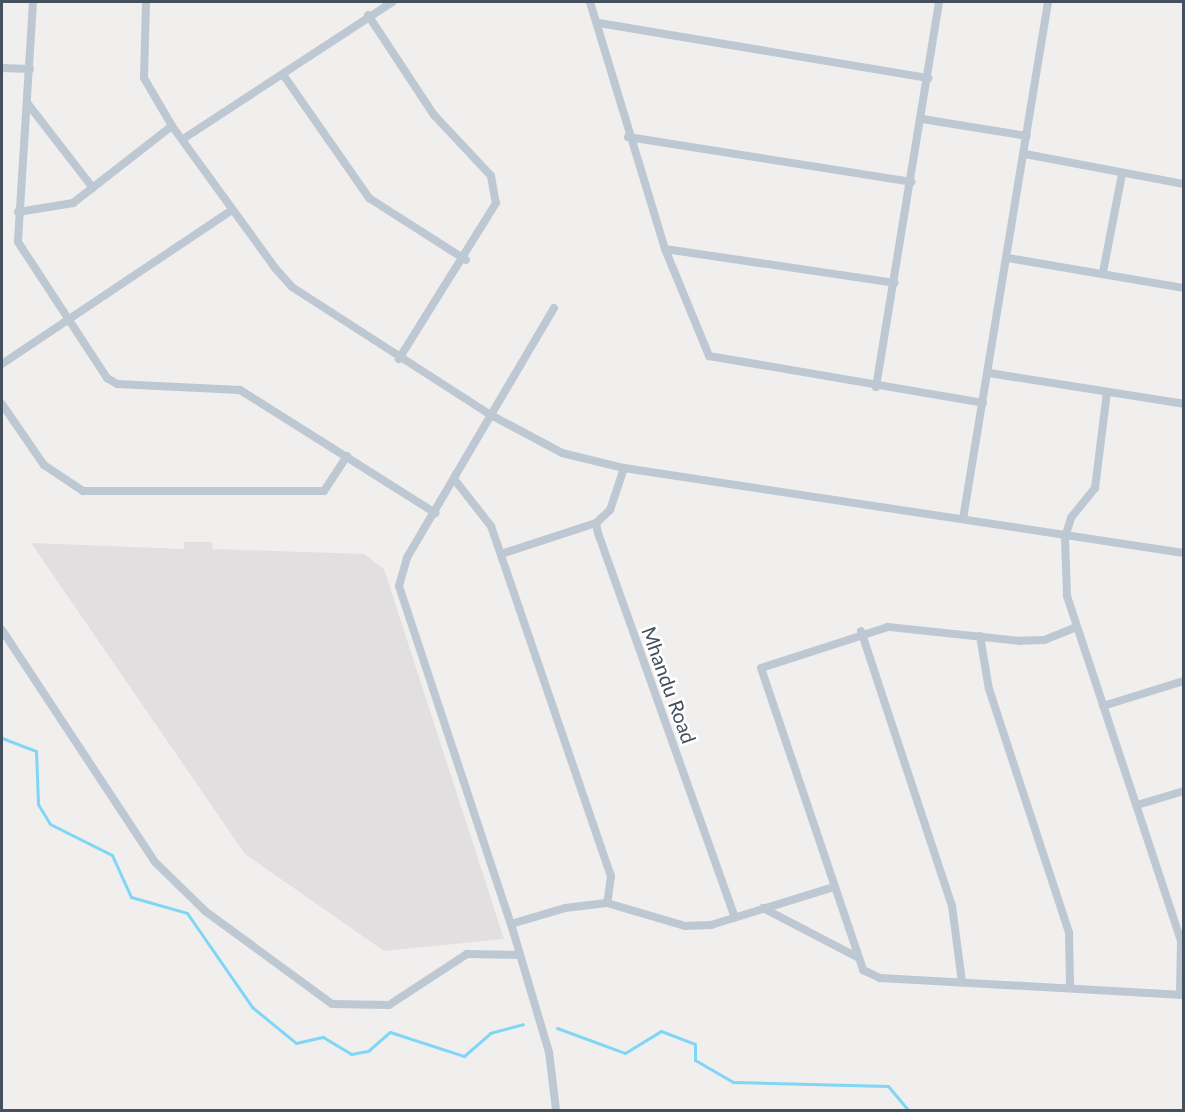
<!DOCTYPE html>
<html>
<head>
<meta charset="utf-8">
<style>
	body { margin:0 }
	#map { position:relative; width:1185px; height:1112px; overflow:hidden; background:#f1eeee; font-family:Lato,sans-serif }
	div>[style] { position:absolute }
	.education>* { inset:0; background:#e2dfe0 }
	.stream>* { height:3px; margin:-1.5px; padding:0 1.5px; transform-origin:1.5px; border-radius:1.5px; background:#80d6f5 }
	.street>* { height:8px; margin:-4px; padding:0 4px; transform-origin:4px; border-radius:4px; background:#bdc8d2 }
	span { translate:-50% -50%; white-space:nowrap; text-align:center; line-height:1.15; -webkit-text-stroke:5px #fff; paint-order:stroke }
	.street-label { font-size:20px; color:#44505e }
	.frame { position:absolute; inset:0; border:3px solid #44505e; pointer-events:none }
</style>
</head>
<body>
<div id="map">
	<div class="education">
		<i style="clip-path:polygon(184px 542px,212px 542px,213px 549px,364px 554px,384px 569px,504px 939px,384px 951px,245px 854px,31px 543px,184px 549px)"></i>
	</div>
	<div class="stream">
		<i style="left:2px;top:738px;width:36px;rotate:21deg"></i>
		<i style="left:36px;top:751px;width:53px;rotate:87.8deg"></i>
		<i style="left:38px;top:804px;width:23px;rotate:59deg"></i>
		<i style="left:50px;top:824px;width:69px;rotate:26.6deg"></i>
		<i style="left:112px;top:855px;width:46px;rotate:65.7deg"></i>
		<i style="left:131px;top:897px;width:58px;rotate:15.9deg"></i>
		<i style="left:187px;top:913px;width:114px;rotate:55.3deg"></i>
		<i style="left:252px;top:1007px;width:57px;rotate:39.3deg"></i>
		<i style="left:296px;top:1043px;width:28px;rotate:-13deg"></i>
		<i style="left:323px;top:1037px;width:33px;rotate:31deg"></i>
		<i style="left:351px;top:1054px;width:17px;rotate:-10deg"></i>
		<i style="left:368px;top:1051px;width:29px;rotate:-41deg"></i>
		<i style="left:390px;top:1032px;width:78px;rotate:18deg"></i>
		<i style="left:464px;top:1056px;width:35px;rotate:-41deg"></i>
		<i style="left:490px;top:1033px;width:34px;rotate:-15deg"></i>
		<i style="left:557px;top:1028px;width:72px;rotate:20.2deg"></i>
		<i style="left:625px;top:1053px;width:42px;rotate:-31.4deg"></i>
		<i style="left:661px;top:1031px;width:36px;rotate:21deg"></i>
		<i style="left:695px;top:1044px;width:16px;rotate:90deg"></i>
		<i style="left:695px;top:1060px;width:44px;rotate:30.1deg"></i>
		<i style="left:733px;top:1082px;width:155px;rotate:1.5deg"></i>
		<i style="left:888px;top:1086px;width:31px;rotate:50deg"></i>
	</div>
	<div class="street">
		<i style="left:33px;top:2px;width:240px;rotate:93.6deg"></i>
		<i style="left:18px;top:242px;width:163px;rotate:56.8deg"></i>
		<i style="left:107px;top:378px;width:12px;rotate:31deg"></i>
		<i style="left:117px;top:384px;width:123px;rotate:2.8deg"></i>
		<i style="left:240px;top:390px;width:231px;rotate:32.2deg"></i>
		<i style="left:146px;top:2px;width:76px;rotate:91.5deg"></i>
		<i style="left:144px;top:78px;width:56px;rotate:59.7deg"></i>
		<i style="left:172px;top:126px;width:175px;rotate:54deg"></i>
		<i style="left:275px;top:268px;width:25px;rotate:48deg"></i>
		<i style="left:292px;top:287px;width:234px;rotate:32.8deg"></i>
		<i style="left:489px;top:414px;width:83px;rotate:28.1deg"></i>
		<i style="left:562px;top:453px;width:64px;rotate:13.6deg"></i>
		<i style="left:624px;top:468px;width:566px;rotate:8.63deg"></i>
		<i style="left:590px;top:2px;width:258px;rotate:73.1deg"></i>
		<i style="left:665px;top:249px;width:116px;rotate:67.6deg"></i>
		<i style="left:709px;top:356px;width:278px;rotate:9.7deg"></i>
		<i style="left:368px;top:15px;width:120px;rotate:56.6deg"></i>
		<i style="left:434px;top:115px;width:83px;rotate:46.9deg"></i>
		<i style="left:491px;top:176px;width:27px;rotate:80deg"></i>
		<i style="left:496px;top:203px;width:184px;rotate:121.9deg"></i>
		<i style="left:599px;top:23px;width:334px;rotate:9.5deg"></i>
		<i style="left:2px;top:68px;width:28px;rotate:2deg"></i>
		<i style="left:284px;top:76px;width:149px;rotate:55.1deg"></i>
		<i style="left:369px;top:198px;width:115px;rotate:32.6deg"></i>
		<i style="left:28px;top:104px;width:106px;rotate:52.3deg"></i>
		<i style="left:922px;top:119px;width:106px;rotate:9.2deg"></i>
		<i style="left:628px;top:137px;width:287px;rotate:9deg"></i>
		<i style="left:183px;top:139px;width:250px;rotate:-33.2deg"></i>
		<i style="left:1025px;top:154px;width:162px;rotate:10.7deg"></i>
		<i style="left:18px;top:212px;width:56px;rotate:-9.3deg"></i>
		<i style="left:73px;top:203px;width:125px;rotate:-37.9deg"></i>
		<i style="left:665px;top:249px;width:232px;rotate:8.4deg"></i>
		<i style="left:1008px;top:258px;width:179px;rotate:9.7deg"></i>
		<i style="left:1103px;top:272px;width:100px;rotate:-79deg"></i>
		<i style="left:554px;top:308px;width:290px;rotate:120.5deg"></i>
		<i style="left:407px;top:558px;width:29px;rotate:106deg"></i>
		<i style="left:399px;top:586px;width:356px;rotate:71.7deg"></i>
		<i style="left:511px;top:924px;width:134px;rotate:73.5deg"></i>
		<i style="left:549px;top:1052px;width:58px;rotate:83.1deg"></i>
		<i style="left:2px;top:364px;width:277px;rotate:-33.8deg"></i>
		<i style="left:989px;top:373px;width:197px;rotate:9deg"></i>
		<i style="left:876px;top:387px;width:390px;rotate:-80.7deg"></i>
		<i style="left:1107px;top:392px;width:97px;rotate:97.1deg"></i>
		<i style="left:1095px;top:488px;width:38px;rotate:129deg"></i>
		<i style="left:1071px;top:518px;width:21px;rotate:107deg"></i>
		<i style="left:1065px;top:538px;width:58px;rotate:88deg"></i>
		<i style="left:1067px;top:596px;width:363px;rotate:71.7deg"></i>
		<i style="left:1181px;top:941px;width:54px;rotate:91.1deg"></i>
		<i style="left:2px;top:404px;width:74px;rotate:55.5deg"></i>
		<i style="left:44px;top:465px;width:47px;rotate:33.7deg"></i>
		<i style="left:83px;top:491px;width:241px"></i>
		<i style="left:324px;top:491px;width:42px;rotate:-56.7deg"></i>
		<i style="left:624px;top:468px;width:44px;rotate:108.4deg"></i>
		<i style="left:610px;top:510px;width:19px;rotate:137deg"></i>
		<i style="left:596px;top:523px;width:10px;rotate:79deg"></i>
		<i style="left:598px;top:533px;width:408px;rotate:70.4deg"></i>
		<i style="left:454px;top:479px;width:60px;rotate:51.8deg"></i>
		<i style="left:491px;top:526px;width:370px;rotate:71.1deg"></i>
		<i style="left:611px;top:876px;width:27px;rotate:98deg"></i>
		<i style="left:963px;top:519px;width:524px;rotate:-80.66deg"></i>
		<i style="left:501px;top:554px;width:100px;rotate:-18.1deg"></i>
		<i style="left:1074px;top:628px;width:32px;rotate:158deg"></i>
		<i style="left:1044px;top:640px;width:24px;rotate:178deg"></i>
		<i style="left:1020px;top:641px;width:133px;rotate:-173.9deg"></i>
		<i style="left:888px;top:627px;width:133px;rotate:162.1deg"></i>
		<i style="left:761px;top:668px;width:319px;rotate:71.3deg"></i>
		<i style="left:863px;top:970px;width:19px;rotate:25deg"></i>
		<i style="left:880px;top:978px;width:304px;rotate:3.2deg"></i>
		<i style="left:2px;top:630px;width:278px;rotate:56.6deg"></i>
		<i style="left:155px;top:862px;width:70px;rotate:44.4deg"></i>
		<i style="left:205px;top:911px;width:157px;rotate:36.2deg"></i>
		<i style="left:332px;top:1004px;width:57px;rotate:1deg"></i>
		<i style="left:389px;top:1005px;width:93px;rotate:-33.2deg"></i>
		<i style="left:467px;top:954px;width:53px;rotate:1.1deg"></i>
		<i style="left:861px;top:631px;width:290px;rotate:71.7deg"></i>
		<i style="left:952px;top:906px;width:77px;rotate:82.5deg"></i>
		<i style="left:980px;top:636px;width:54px;rotate:80.4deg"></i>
		<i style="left:989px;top:689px;width:257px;rotate:71.8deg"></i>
		<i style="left:1069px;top:933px;width:54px;rotate:88.9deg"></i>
		<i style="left:1103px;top:706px;width:85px;rotate:-17.2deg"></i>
		<i style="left:1137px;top:805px;width:49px;rotate:-16.6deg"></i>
		<i style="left:763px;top:908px;width:106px;rotate:27.5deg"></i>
		<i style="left:511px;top:924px;width:56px;rotate:-16.5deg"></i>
		<i style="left:565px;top:908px;width:42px;rotate:-6.8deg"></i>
		<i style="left:607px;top:903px;width:81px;rotate:16.4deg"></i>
		<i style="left:685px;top:926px;width:26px;rotate:-2deg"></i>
		<i style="left:711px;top:925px;width:129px;rotate:-17.2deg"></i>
	</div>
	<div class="street-label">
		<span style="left:669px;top:685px;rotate:70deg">Mhandu Road</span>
	</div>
	<div class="frame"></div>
</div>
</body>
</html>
